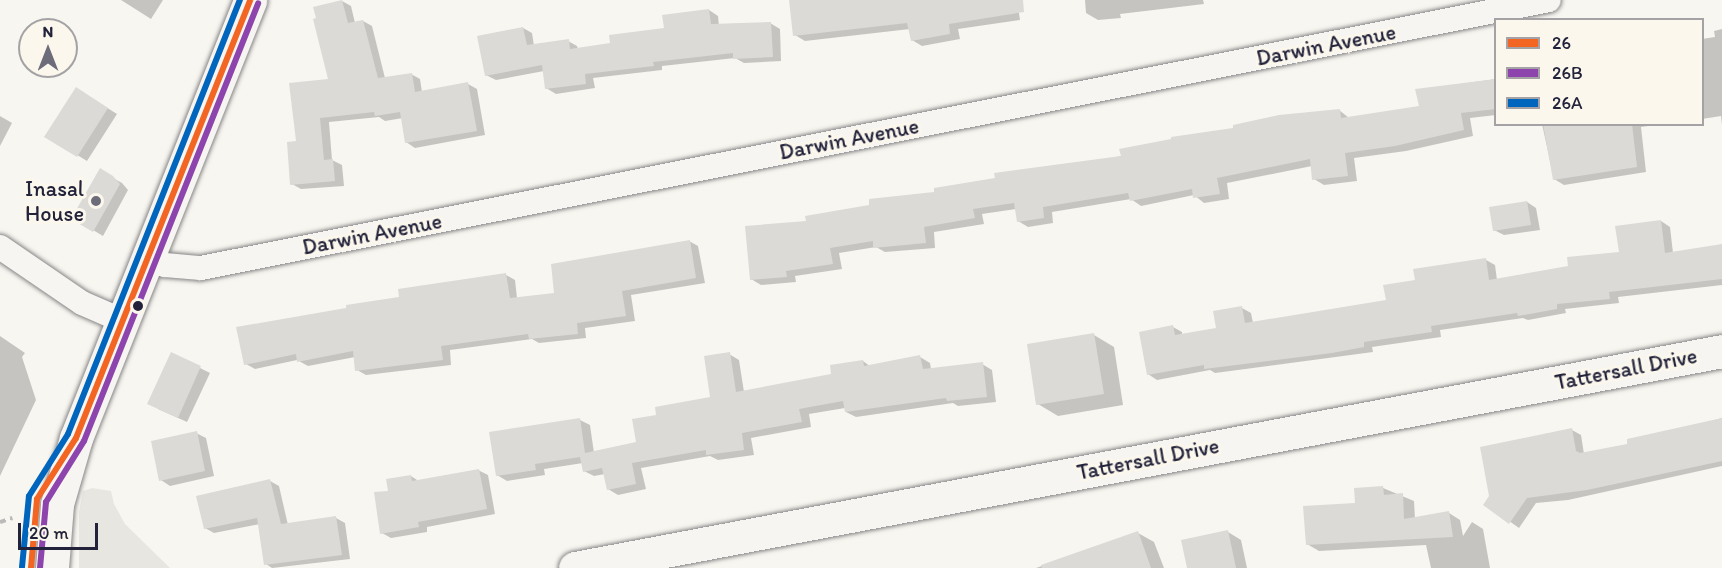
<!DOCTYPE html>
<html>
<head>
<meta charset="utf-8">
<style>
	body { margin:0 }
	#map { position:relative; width:1722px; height:568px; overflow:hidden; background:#f8f6f0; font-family:Itim,sans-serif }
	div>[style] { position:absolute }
	.green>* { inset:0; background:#e8e6e0 }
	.shadow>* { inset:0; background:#0003 }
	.building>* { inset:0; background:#dbdad7 }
	.path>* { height:4px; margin-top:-2px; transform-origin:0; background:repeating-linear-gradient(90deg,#bcbab9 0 6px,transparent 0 10.5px) }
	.roads { filter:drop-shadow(0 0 2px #878688) drop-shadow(0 0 2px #878688) }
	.street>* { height:24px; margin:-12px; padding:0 12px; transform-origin:12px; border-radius:12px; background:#f6f5f1 }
	.secondary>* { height:33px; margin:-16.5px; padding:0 16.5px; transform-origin:16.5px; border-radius:16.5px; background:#f6f5f1 }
	.bus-1>* { height:6px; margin:-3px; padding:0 3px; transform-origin:3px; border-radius:3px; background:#f26522 }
	.bus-2>* { height:6px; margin:-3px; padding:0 3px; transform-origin:3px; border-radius:3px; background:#8e44ad }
	.bus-3>* { height:6px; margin:-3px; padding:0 3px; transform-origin:3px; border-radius:3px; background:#0065bd }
	.dots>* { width:16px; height:16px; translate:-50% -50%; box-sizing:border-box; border:3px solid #fbf7ec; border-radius:50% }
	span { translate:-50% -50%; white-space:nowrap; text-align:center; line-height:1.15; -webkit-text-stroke:6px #fbf7ec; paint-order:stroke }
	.street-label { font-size:22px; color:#22223b }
	.poi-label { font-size:22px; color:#22223b }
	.right { translate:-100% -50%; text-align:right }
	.legend { position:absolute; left:1494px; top:18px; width:210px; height:108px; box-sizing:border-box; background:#fbf7ec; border:2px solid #a4a2a5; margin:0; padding:8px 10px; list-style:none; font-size:18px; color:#22223b }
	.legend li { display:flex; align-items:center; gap:12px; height:30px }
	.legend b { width:30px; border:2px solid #a4a2a5 }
	.north { position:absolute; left:18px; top:18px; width:60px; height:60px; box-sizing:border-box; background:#fbf7ec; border:2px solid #a4a2a5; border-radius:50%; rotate:0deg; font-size:16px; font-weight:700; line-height:24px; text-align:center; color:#22223b }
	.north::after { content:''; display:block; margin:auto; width:21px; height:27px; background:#6d6c7a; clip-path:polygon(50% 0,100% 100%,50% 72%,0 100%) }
	.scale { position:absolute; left:18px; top:523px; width:80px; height:27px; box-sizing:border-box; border:3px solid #22223b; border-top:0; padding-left:8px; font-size:18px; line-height:21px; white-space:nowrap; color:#22223b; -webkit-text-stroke:4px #fbf7ec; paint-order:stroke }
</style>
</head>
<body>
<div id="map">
	<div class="green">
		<i style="clip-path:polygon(92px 488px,111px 491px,114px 504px,125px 524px,170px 568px,79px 568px,79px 512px,83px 491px)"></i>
	</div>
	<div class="shadow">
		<i style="clip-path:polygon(121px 0,163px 0,151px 19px)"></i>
		<i style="clip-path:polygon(791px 0,1017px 0,1020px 20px,958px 29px,960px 39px,922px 46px,912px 40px,910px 29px,805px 41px,795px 35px)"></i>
		<i style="clip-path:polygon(1085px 0,1203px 0,1204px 4px,1120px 14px,1121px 18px,1098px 20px,1086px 13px)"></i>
		<i style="clip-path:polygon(342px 1px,351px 6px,355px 23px,363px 21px,372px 26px,385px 78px,411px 74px,420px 79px,422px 92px,468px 84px,477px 89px,485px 135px,415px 148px,406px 142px,403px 118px,385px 121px,379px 117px,329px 122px,332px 160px,342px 165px,344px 186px,301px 189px,292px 184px,297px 142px,330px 80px)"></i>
		<i style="clip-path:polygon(709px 10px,718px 16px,719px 26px,770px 23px,780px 29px,781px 61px,744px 63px,735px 58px,662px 66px,662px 70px,593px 78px,595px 88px,556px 94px,546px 88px,544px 71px,496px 80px,486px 75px,523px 28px,532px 33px,534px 46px,568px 41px,577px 46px,578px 49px,611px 44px,665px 29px)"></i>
		<i style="clip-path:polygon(1722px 29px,1722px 125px,1721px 116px,1702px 119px,1702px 39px,1715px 37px,1714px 31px)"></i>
		<i style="clip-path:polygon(1496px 79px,1496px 115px,1470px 118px,1473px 136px,1406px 151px,1354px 158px,1357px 181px,1324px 185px,1314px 179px,1312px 166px,1227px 183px,1229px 199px,1204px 203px,1194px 195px,1141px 206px,1131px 199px,1052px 212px,1053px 223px,1028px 227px,1018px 221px,1016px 209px,982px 214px,984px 224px,934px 232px,935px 248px,885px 252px,876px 247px,839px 253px,842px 269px,795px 276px,796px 282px,761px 285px,751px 279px,808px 222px,1339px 110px,1349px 118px,1420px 108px,1417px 90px)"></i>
		<i style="clip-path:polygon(85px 94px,117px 114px,87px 161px,46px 136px)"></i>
		<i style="clip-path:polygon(0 116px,12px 123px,0 146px)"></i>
		<i style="clip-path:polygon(1542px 124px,1662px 124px,1641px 127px,1646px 172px,1564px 185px,1554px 179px)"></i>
		<i style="clip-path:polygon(100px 171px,122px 183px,128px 190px,103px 236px,73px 218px)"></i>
		<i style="clip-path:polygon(1527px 202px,1536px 208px,1540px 230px,1504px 235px,1494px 230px)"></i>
		<i style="clip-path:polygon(1661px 221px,1670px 227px,1673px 253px,1722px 245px,1722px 285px,1618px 297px,1619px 303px,1565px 309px,1566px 313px,1528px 320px,1523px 318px,1440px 330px,1441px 337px,1372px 347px,1373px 352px,1215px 373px,1210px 370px,1157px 380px,1148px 374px,1173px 327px,1182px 332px,1182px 335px,1217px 330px,1242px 308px,1251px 313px,1253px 323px,1387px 301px,1417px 281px,1486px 260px,1495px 265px,1497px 280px,1569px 267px,1620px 253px)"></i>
		<i style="clip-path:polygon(689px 241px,698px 246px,705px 283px,631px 295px,635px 321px,585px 328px,586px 338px,539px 343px,532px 339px,450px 350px,451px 365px,366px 375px,357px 370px,355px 357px,308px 366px,297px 360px,255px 369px,246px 364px,401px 298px,506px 275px,515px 280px,517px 298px,556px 294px)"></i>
		<i style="clip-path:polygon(1094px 335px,1114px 347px,1123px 405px,1058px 416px,1038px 404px)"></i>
		<i style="clip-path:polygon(0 336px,25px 353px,22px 357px,36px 400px,0 476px)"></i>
		<i style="clip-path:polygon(172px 354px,210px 373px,187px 422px,158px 409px)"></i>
		<i style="clip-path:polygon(729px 354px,739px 360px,744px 392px,833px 375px,863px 361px,871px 367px,920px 357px,930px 363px,931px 369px,982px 364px,992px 370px,996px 402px,958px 406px,953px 403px,856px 417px,846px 412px,845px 408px,809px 414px,811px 427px,751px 438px,754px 455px,718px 460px,710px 456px,641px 468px,646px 489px,618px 495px,608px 489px,605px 474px,594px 476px,584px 471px,583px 463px,544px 469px,545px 475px,507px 481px,497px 475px,580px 420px,590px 425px,594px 453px,637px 443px,658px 416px,712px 399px)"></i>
		<i style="clip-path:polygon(1722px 418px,1722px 466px,1568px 500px,1536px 503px,1519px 528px,1485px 504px,1572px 430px,1581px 435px,1584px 454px,1629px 445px)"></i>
		<i style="clip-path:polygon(196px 433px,206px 438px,214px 476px,170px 486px,161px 480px)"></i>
		<i style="clip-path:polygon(478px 470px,488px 475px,495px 514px,427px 527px,427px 532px,391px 538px,382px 533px,390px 492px,411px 476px,420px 482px)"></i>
		<i style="clip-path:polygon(270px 481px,279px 486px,288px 525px,336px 518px,345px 523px,350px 559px,272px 568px,266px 564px,260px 524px,214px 533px,205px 528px)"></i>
		<i style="clip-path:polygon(1383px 488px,1414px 501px,1415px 519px,1449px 513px,1460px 520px,1463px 536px,1472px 522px,1483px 529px,1490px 568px,1431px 568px,1426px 545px,1319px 551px,1307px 544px,1356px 504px)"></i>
		<i style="clip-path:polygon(1228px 532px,1241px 540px,1247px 568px,1188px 568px)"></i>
		<i style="clip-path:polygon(1138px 533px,1154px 542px,1164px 568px,1036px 568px)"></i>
	</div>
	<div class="building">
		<i style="clip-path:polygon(342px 0,348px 23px,363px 20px,378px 78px,412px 73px,415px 92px,468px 82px,477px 131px,405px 143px,400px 112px,375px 116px,374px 112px,320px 118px,324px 160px,333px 159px,335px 181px,290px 185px,287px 142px,296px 141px,289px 83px,328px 79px,313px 19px,316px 18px,313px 7px)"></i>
		<i style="clip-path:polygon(789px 0,1023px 0,1024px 12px,949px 24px,950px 34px,911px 41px,907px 23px,793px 36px)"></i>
		<i style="clip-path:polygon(709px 9px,711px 24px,771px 22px,773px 57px,733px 59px,733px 53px,653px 62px,654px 66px,585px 74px,586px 84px,545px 89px,542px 65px,485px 76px,477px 36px,523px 27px,527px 45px,569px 39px,570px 49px,610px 43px,609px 35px,664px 28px,662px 15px)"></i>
		<i style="clip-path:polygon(1496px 79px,1496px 109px,1461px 113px,1464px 130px,1395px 146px,1345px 153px,1348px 176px,1312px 180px,1310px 159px,1217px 178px,1220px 194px,1193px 198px,1192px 189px,1130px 201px,1128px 193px,1043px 207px,1044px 218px,1017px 222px,1014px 203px,973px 209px,975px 218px,924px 227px,926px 243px,873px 248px,873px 241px,830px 248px,833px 264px,786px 271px,787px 277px,750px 280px,745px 226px,806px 221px,805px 216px,869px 205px,869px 199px,934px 192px,934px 188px,995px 178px,994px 173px,1121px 156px,1119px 149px,1171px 139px,1171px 137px,1233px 128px,1233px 125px,1279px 115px,1340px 109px,1341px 118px,1419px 106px,1415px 89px)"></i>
		<i style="clip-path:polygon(76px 87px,108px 108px,77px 157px,44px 137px)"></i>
		<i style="clip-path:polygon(1543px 124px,1632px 124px,1637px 167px,1553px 180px)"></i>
		<i style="clip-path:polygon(100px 168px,113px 176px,120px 184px,93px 232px,71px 219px)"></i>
		<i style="clip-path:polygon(1527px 201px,1531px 225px,1493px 231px,1489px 207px)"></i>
		<i style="clip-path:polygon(1661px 220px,1665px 253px,1722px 244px,1722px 279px,1609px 292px,1610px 299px,1557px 304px,1557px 309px,1518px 316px,1517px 313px,1431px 326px,1432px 332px,1364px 342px,1364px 347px,1332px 353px,1204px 369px,1204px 365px,1147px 375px,1139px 332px,1173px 325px,1175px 335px,1216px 328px,1213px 311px,1242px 306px,1245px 323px,1386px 300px,1383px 285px,1415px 280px,1413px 269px,1486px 258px,1489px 280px,1568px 266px,1567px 257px,1619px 252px,1615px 226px)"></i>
		<i style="clip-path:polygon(690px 240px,696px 278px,622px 291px,626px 316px,577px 323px,578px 334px,529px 339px,528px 334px,441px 346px,443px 360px,355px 371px,353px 351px,297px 362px,296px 354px,244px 365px,236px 327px,346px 308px,346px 305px,399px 297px,398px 289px,506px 273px,510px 298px,554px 293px,551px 264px)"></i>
		<i style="clip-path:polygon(1094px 333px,1104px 394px,1036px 405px,1027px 344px)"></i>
		<i style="clip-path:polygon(171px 352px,201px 366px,178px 418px,147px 404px)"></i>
		<i style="clip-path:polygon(730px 352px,736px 392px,831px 374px,830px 365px,863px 360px,864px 366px,920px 355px,923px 369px,983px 362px,987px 397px,947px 401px,946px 398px,845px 412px,843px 401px,799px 409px,802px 422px,742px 433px,744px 450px,706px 455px,706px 450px,632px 463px,636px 484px,607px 490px,602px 468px,583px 472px,580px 457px,535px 464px,536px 470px,496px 476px,489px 432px,580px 418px,585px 453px,636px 442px,632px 419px,656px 415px,655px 407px,710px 397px,704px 356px)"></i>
		<i style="clip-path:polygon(1722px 418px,1722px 461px,1587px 490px,1527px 498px,1509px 524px,1483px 505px,1489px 496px,1480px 447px,1572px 428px,1576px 451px,1580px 453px,1627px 444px,1627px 439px)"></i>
		<i style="clip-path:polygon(197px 431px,205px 471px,159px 481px,151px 441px)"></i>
		<i style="clip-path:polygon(479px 469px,487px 509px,418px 522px,419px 527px,380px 534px,374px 492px,388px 491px,386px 479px,411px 475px,412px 481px)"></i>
		<i style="clip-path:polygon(270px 479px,281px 524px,336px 516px,342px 555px,264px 565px,257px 518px,204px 529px,196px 496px)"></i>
		<i style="clip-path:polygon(1383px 486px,1384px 495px,1403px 493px,1404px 519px,1449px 511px,1453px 537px,1306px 545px,1303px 506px,1355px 503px,1354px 488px)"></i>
		<i style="clip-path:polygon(1228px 530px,1236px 568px,1187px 568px,1181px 540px)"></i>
		<i style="clip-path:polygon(1138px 531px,1151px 568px,1042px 568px,1041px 565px)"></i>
	</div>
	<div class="path">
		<i style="left:0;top:522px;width:13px;rotate:-18deg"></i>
	</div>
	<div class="roads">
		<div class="street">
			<i style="left:0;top:247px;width:99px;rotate:34.3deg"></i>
			<i style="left:82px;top:303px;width:45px;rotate:23.7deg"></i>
			<i style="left:149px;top:259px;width:17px;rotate:21deg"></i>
			<i style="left:165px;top:265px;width:36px;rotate:5deg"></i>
			<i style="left:201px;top:268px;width:1374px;rotate:-11.24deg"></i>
		</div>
		<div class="secondary">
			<i style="left:52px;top:568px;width:64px;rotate:-85.5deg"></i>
			<i style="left:57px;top:504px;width:69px;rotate:-73.9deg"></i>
			<i style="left:76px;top:438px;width:471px;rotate:-68.3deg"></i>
			<i style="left:575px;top:568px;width:1167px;rotate:-10.71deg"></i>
		</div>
	</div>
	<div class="bus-1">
		<i style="left:31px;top:568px;width:69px;rotate:-85deg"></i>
		<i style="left:37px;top:499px;width:72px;rotate:-57.4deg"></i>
		<i style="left:76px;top:438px;width:471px;rotate:-68.3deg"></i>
	</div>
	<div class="bus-2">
		<i style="left:40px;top:568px;width:66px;rotate:-84.8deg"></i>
		<i style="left:46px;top:502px;width:72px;rotate:-58.1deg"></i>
		<i style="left:84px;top:441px;width:471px;rotate:-68.3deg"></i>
	</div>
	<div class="bus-3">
		<i style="left:22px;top:567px;width:71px;rotate:-84.4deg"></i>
		<i style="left:29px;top:496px;width:73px;rotate:-57.8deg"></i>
		<i style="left:68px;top:434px;width:467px;rotate:-68.4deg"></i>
	</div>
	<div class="dots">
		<i style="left:96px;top:201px;background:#6d6c7a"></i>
		<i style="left:138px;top:306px;background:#22223b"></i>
	</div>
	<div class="street-label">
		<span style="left:1326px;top:45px;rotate:-11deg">Darwin Avenue</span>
		<span style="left:849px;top:139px;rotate:-11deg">Darwin Avenue</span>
		<span style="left:372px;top:234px;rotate:-11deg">Darwin Avenue</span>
		<span style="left:1626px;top:369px;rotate:-11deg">Tattersall Drive</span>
		<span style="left:1148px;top:459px;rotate:-11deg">Tattersall Drive</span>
	</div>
	<div class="poi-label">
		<span class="right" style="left:84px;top:201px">Inasal<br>House</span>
	</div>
	<ul class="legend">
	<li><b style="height:8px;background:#f26522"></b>26</li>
	<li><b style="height:8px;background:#8e44ad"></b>26B</li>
	<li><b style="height:8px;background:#0065bd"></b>26A</li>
	</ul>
	<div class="north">N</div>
	<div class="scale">20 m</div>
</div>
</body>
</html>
